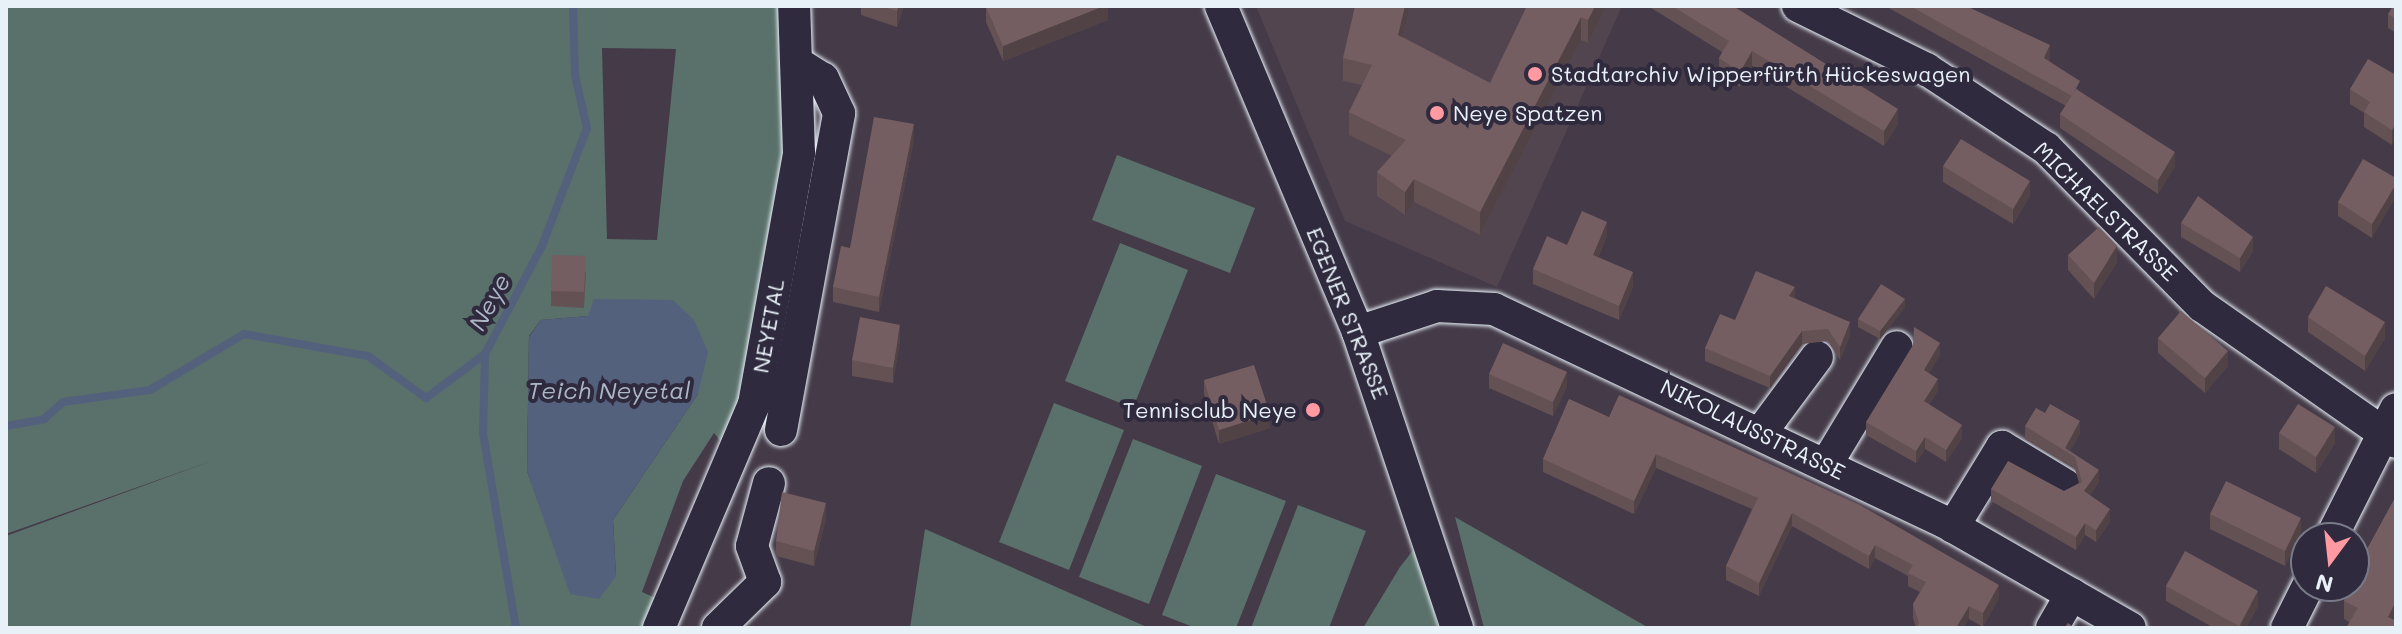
<!DOCTYPE html>
<html>
<head>
<meta charset="utf-8">
<style>
	body { margin:0 }
	#map { position:relative; width:2402px; height:634px; overflow:hidden; background:#443a48; font-family:Mali,sans-serif }
	div>[style] { position:absolute }
	.built>* { inset:0; background:#524550 }
	.green>* { inset:0; background:#5a706a }
	.water>* { inset:0; background:#54617d }
	.stream>* { height:8px; margin:-4px; padding:0 4px; transform-origin:4px; border-radius:4px; background:#54617d }
	.roads { filter:drop-shadow(0 0 2px #e8f1f8) drop-shadow(0 0 2px #e8f1f8) }
	.minor>* { height:32px; margin:-16px; padding:0 16px; transform-origin:16px; border-radius:16px; background:#2f2a3d }
	.wall>* { inset:0; background:#645154 }
	.shaded-wall>* { inset:0; background:#514245 }
	.building>* { inset:0; background:#745e62 }
	.dots>* { width:22px; height:22px; translate:-50% -50%; box-sizing:border-box; border:4px solid #2f2a3d; border-radius:50% }
	span { translate:-50% -50%; white-space:nowrap; text-align:center; line-height:1.15; -webkit-text-stroke:8px #2f2a3d; paint-order:stroke }
	.poi-label { font-size:22px; color:#e8f1f8 }
	.left { translate:0 -50%; text-align:left }
	.right { translate:-100% -50%; text-align:right }
	.street-label { font-size:22px; color:#e8f1f8 }
	.water-label { font-size:24px; color:#adb7c7; font-style:italic }
	.frame { position:absolute; inset:0; border:8px solid #e8f1f8; pointer-events:none }
	.north { position:absolute; left:2290px; top:522px; width:80px; height:80px; box-sizing:border-box; background:#2f2a3d; border:2px solid #797a88; border-radius:50%; rotate:195deg; font-size:22px; font-weight:700; line-height:32px; text-align:center; color:#e8f1f8 }
	.north::after { content:''; display:block; margin:auto; width:28px; height:36px; background:#ff9aa2; clip-path:polygon(50% 0,100% 100%,50% 72%,0 100%) }
</style>
</head>
<body>
<div id="map">
	<div class="built">
		<i style="clip-path:polygon(1256px 6px,1622px 6px,1497px 287px,1345px 221px)"></i>
	</div>
	<div class="green">
		<i style="clip-path:polygon(evenodd,6px 6px,794px 6px,799px 153px,731px 454px,714px 433px,683px 481px,642px 592px,671px 605px,659px 628px,6px 628px,6px 536px,214px 460px,6px 534px,6px 6px,602px 48px,676px 49px,657px 240px,607px 239px,602px 48px,6px 6px,588px 316px,698px 394px,613px 520px,616px 576px,543px 515px,527px 471px,529px 336px,541px 320px,588px 316px)"></i>
		<i style="clip-path:polygon(1117px 155px,1255px 208px,1230px 273px,1092px 220px)"></i>
		<i style="clip-path:polygon(1120px 243px,1188px 270px,1133px 408px,1065px 381px)"></i>
		<i style="clip-path:polygon(1054px 403px,1124px 430px,1069px 570px,999px 542px)"></i>
		<i style="clip-path:polygon(1133px 439px,1202px 466px,1149px 604px,1079px 577px)"></i>
		<i style="clip-path:polygon(1216px 474px,1286px 501px,1236px 628px,1196px 628px,1162px 615px)"></i>
		<i style="clip-path:polygon(1298px 505px,1366px 531px,1329px 628px,1251px 628px)"></i>
		<i style="clip-path:polygon(1455px 517px,1649px 628px,1484px 628px)"></i>
		<i style="clip-path:polygon(925px 529px,1149px 628px,910px 628px)"></i>
		<i style="clip-path:polygon(1418px 544px,1438px 628px,1363px 628px,1400px 567px)"></i>
	</div>
	<div class="water">
		<i style="clip-path:polygon(594px 299px,673px 300px,694px 320px,708px 352px,698px 394px,613px 520px,616px 576px,599px 599px,570px 594px,527px 471px,529px 337px,541px 320px,588px 316px)"></i>
	</div>
	<div class="stream">
		<i style="left:6px;top:426px;width:39px;rotate:-10deg"></i>
		<i style="left:44px;top:419px;width:25px;rotate:-42deg"></i>
		<i style="left:63px;top:402px;width:88px;rotate:-7.9deg"></i>
		<i style="left:150px;top:390px;width:109px;rotate:-30.8deg"></i>
		<i style="left:244px;top:334px;width:126px;rotate:10.1deg"></i>
		<i style="left:368px;top:356px;width:72px;rotate:35.9deg"></i>
		<i style="left:426px;top:398px;width:74px;rotate:-36.7deg"></i>
		<i style="left:516px;top:628px;width:198px;rotate:-99.6deg"></i>
		<i style="left:483px;top:433px;width:79px;rotate:-88.5deg"></i>
		<i style="left:485px;top:354px;width:122px;rotate:-62.2deg"></i>
		<i style="left:542px;top:246px;width:126px;rotate:-69.1deg"></i>
		<i style="left:587px;top:128px;width:54px;rotate:-102.8deg"></i>
		<i style="left:575px;top:75px;width:69px;rotate:-91.7deg"></i>
	</div>
	<div class="roads">
		<div class="minor">
			<i style="left:1221px;top:6px;width:354px;rotate:67.2deg"></i>
			<i style="left:1358px;top:332px;width:312px;rotate:71.5deg"></i>
			<i style="left:1798px;top:6px;width:143px;rotate:26.2deg"></i>
			<i style="left:1926px;top:69px;width:144px;rotate:33.4deg"></i>
			<i style="left:2046px;top:148px;width:222px;rotate:45.4deg"></i>
			<i style="left:2202px;top:306px;width:237px;rotate:35deg"></i>
			<i style="left:1358px;top:332px;width:83px;rotate:-18.2deg"></i>
			<i style="left:1437px;top:306px;width:57px;rotate:3deg"></i>
			<i style="left:1494px;top:309px;width:499px;rotate:25.3deg"></i>
			<i style="left:1945px;top:522px;width:213px;rotate:29.8deg"></i>
			<i style="left:781px;top:430px;width:322px;rotate:-79.6deg"></i>
			<i style="left:839px;top:113px;width:38px;rotate:-115deg"></i>
			<i style="left:823px;top:79px;width:31px;rotate:-148deg"></i>
			<i style="left:1762px;top:431px;width:92px;rotate:-53.4deg"></i>
			<i style="left:1827px;top:463px;width:135px;rotate:-58.9deg"></i>
			<i style="left:1953px;top:527px;width:94px;rotate:-58.5deg"></i>
			<i style="left:2002px;top:447px;width:74px;rotate:31.1deg"></i>
			<i style="left:2331px;top:538px;width:144px;rotate:-63.3deg"></i>
			<i style="left:659px;top:628px;width:243px;rotate:-67deg"></i>
			<i style="left:754px;top:404px;width:255px;rotate:-79.8deg"></i>
			<i style="left:799px;top:153px;width:147px;rotate:-91.9deg"></i>
			<i style="left:718px;top:628px;width:66px;rotate:-44.4deg"></i>
			<i style="left:765px;top:582px;width:38px;rotate:-110deg"></i>
			<i style="left:752px;top:546px;width:65px;rotate:-74.9deg"></i>
			<i style="left:2052px;top:628px;width:39px;rotate:-60deg"></i>
			<i style="left:2287px;top:628px;width:47px;rotate:-63.4deg"></i>
		</div>
	</div>
	<div class="wall">
		<i style="clip-path:polygon(861px 6px,904px 6px,897px 27px,861px 15px)"></i>
		<i style="clip-path:polygon(1408px 6px,1408px 15px,1403px 37px,1490px 83px,1527px 6px,1604px 6px,1604px 11px,1588px 43px,1581px 40px,1480px 235px,1414px 202px,1405px 215px,1377px 196px,1377px 172px,1392px 156px,1349px 135px,1349px 112px,1362px 85px,1343px 81px,1343px 58px)"></i>
		<i style="clip-path:polygon(1648px 6px,1733px 6px,1898px 124px,1884px 146px,1752px 66px,1740px 87px,1719px 73px,1719px 58px,1722px 52px)"></i>
		<i style="clip-path:polygon(1885px 6px,1966px 6px,2050px 59px,2049px 61px,2080px 92px,2175px 166px,2158px 194px,2060px 128px,2060px 114px,2066px 106px)"></i>
		<i style="clip-path:polygon(2396px 6px,2396px 33px,2388px 28px,2388px 14px)"></i>
		<i style="clip-path:polygon(986px 7px,1108px 8px,1108px 20px,1003px 61px,986px 22px)"></i>
		<i style="clip-path:polygon(2396px 75px,2392px 145px,2364px 127px,2364px 113px,2350px 104px,2350px 89px)"></i>
		<i style="clip-path:polygon(914px 139px,879px 312px,833px 302px,833px 287px,850px 248px)"></i>
		<i style="clip-path:polygon(1943px 166px,2030px 196px,2013px 224px,1943px 182px)"></i>
		<i style="clip-path:polygon(2396px 178px,2372px 238px,2338px 216px,2338px 202px)"></i>
		<i style="clip-path:polygon(2181px 223px,2253px 251px,2240px 272px,2181px 237px)"></i>
		<i style="clip-path:polygon(1607px 236px,1598px 258px,1633px 287px,1619px 320px,1533px 284px,1533px 269px,1567px 245px)"></i>
		<i style="clip-path:polygon(2068px 255px,2117px 262px,2094px 299px,2068px 270px)"></i>
		<i style="clip-path:polygon(586px 272px,584px 308px,551px 306px,551px 291px)"></i>
		<i style="clip-path:polygon(1795px 298px,1850px 335px,1840px 360px,1828px 341px,1802px 344px,1770px 388px,1705px 361px,1705px 348px,1735px 320px)"></i>
		<i style="clip-path:polygon(1905px 307px,1880px 339px,1858px 327px,1858px 319px)"></i>
		<i style="clip-path:polygon(2308px 317px,2385px 338px,2365px 371px,2308px 332px)"></i>
		<i style="clip-path:polygon(2158px 338px,2228px 366px,2205px 393px,2158px 353px)"></i>
		<i style="clip-path:polygon(900px 340px,893px 383px,852px 376px,852px 360px)"></i>
		<i style="clip-path:polygon(1940px 355px,1929px 373px,1938px 391px,1929px 404px,1962px 438px,1946px 462px,1925px 449px,1916px 463px,1866px 435px,1866px 422px)"></i>
		<i style="clip-path:polygon(1489px 374px,1567px 386px,1553px 416px,1489px 388px)"></i>
		<i style="clip-path:polygon(1204px 380px,1270px 428px,1219px 444px,1204px 394px)"></i>
		<i style="clip-path:polygon(1569px 399px,1999px 598px,1983px 627px,1969px 619px,1916px 628px,1913px 618px,1913px 604px,1920px 592px,1908px 586px,1908px 576px,1875px 558px,1869px 569px,1792px 526px,1759px 596px,1726px 580px,1726px 566px,1752px 509px,1656px 468px,1634px 514px,1543px 472px,1543px 459px)"></i>
		<i style="clip-path:polygon(2025px 426px,2080px 434px,2070px 451px,2099px 482px,2090px 495px,2110px 522px,2096px 542px,2085px 535px,2076px 550px,1991px 501px,1991px 489px,2064px 491px,2079px 483px,2075px 469px,2025px 439px)"></i>
		<i style="clip-path:polygon(2279px 433px,2335px 443px,2316px 473px,2279px 449px)"></i>
		<i style="clip-path:polygon(2396px 496px,2396px 620px,2395px 621px,2349px 622px,2344px 619px,2344px 601px,2347px 594px,2337px 589px,2337px 586px,2354px 586px,2366px 551px)"></i>
		<i style="clip-path:polygon(2210px 514px,2301px 533px,2285px 566px,2210px 529px)"></i>
		<i style="clip-path:polygon(826px 519px,814px 566px,776px 556px,776px 541px)"></i>
		<i style="clip-path:polygon(2166px 586px,2258px 606px,2246px 628px,2214px 628px,2166px 601px)"></i>
	</div>
	<div class="shaded-wall">
		<i style="clip-path:polygon(899px 6px,904px 6px,897px 27px,897px 11px)"></i>
		<i style="clip-path:polygon(1104px 6px,1112px 6px,1108px 8px,1108px 20px,1003px 61px,1003px 46px)"></i>
		<i style="clip-path:polygon(1405px 6px,1408px 6px,1408px 15px,1398px 58px,1398px 35px)"></i>
		<i style="clip-path:polygon(1595px 6px,1604px 6px,1604px 11px,1588px 43px,1588px 20px)"></i>
		<i style="clip-path:polygon(1581px 17px,1581px 40px,1480px 235px,1480px 212px)"></i>
		<i style="clip-path:polygon(2050px 45px,2050px 59px,2044px 71px,2044px 58px)"></i>
		<i style="clip-path:polygon(1752px 51px,1752px 66px,1740px 87px,1740px 72px)"></i>
		<i style="clip-path:polygon(1898px 109px,1898px 124px,1884px 146px,1884px 131px)"></i>
		<i style="clip-path:polygon(914px 124px,914px 139px,879px 312px,879px 297px)"></i>
		<i style="clip-path:polygon(2396px 124px,2396px 139px,2392px 145px,2392px 130px)"></i>
		<i style="clip-path:polygon(2175px 152px,2175px 166px,2158px 194px,2158px 180px)"></i>
		<i style="clip-path:polygon(1414px 179px,1414px 202px,1405px 215px,1405px 192px)"></i>
		<i style="clip-path:polygon(2030px 181px,2030px 196px,2013px 224px,2013px 209px)"></i>
		<i style="clip-path:polygon(2396px 184px,2396px 197px,2372px 238px,2372px 224px)"></i>
		<i style="clip-path:polygon(1607px 222px,1607px 236px,1593px 270px,1593px 255px)"></i>
		<i style="clip-path:polygon(2253px 237px,2253px 251px,2240px 272px,2240px 258px)"></i>
		<i style="clip-path:polygon(2117px 246px,2117px 262px,2094px 299px,2094px 283px)"></i>
		<i style="clip-path:polygon(1633px 272px,1633px 287px,1619px 320px,1619px 306px)"></i>
		<i style="clip-path:polygon(1795px 287px,1795px 300px,1789px 296px)"></i>
		<i style="clip-path:polygon(1905px 299px,1905px 307px,1880px 339px,1880px 331px)"></i>
		<i style="clip-path:polygon(1850px 322px,1850px 335px,1840px 360px,1840px 347px)"></i>
		<i style="clip-path:polygon(2385px 322px,2385px 338px,2365px 371px,2365px 356px)"></i>
		<i style="clip-path:polygon(900px 325px,900px 340px,893px 383px,893px 368px)"></i>
		<i style="clip-path:polygon(1802px 331px,1802px 344px,1770px 388px,1770px 376px)"></i>
		<i style="clip-path:polygon(1940px 343px,1940px 355px,1924px 382px,1924px 370px)"></i>
		<i style="clip-path:polygon(2228px 351px,2228px 366px,2205px 393px,2205px 378px)"></i>
		<i style="clip-path:polygon(1567px 372px,1567px 386px,1553px 416px,1553px 402px)"></i>
		<i style="clip-path:polygon(1938px 379px,1938px 391px,1924px 413px,1924px 401px)"></i>
		<i style="clip-path:polygon(1270px 414px,1270px 428px,1219px 444px,1219px 430px)"></i>
		<i style="clip-path:polygon(2080px 421px,2080px 434px,2069px 453px,2065px 448px)"></i>
		<i style="clip-path:polygon(1962px 425px,1962px 438px,1946px 462px,1946px 450px)"></i>
		<i style="clip-path:polygon(2335px 427px,2335px 443px,2316px 473px,2316px 457px)"></i>
		<i style="clip-path:polygon(1925px 437px,1925px 449px,1916px 463px,1916px 451px)"></i>
		<i style="clip-path:polygon(1656px 454px,1656px 468px,1634px 514px,1634px 501px)"></i>
		<i style="clip-path:polygon(2099px 470px,2099px 482px,2084px 504px,2084px 491px)"></i>
		<i style="clip-path:polygon(826px 503px,826px 519px,814px 566px,814px 551px)"></i>
		<i style="clip-path:polygon(2110px 509px,2110px 522px,2096px 542px,2096px 530px)"></i>
		<i style="clip-path:polygon(1792px 513px,1792px 526px,1759px 596px,1759px 583px)"></i>
		<i style="clip-path:polygon(2301px 518px,2301px 533px,2285px 566px,2285px 551px)"></i>
		<i style="clip-path:polygon(2085px 523px,2085px 535px,2076px 550px,2076px 537px)"></i>
		<i style="clip-path:polygon(1875px 545px,1875px 558px,1869px 569px,1869px 556px)"></i>
		<i style="clip-path:polygon(1999px 585px,1999px 598px,1983px 627px,1983px 613px)"></i>
		<i style="clip-path:polygon(2258px 591px,2258px 606px,2246px 628px,2239px 628px)"></i>
		<i style="clip-path:polygon(2396px 601px,2396px 620px,2392px 628px,2388px 617px)"></i>
		<i style="clip-path:polygon(1969px 606px,1969px 619px,1964px 628px,1956px 628px)"></i>
	</div>
	<div class="building">
		<i style="clip-path:polygon(880px 6px,899px 6px,897px 11px)"></i>
		<i style="clip-path:polygon(988px 6px,1104px 6px,1003px 46px,986px 7px)"></i>
		<i style="clip-path:polygon(1355px 6px,1405px 6px,1398px 35px,1490px 83px,1527px 6px,1595px 6px,1588px 20px,1581px 17px,1480px 212px,1414px 179px,1405px 192px,1377px 172px,1406px 140px,1349px 112px,1372px 65px,1343px 58px)"></i>
		<i style="clip-path:polygon(1672px 6px,1733px 6px,1898px 109px,1884px 131px,1752px 51px,1740px 72px,1719px 58px,1729px 41px)"></i>
		<i style="clip-path:polygon(1910px 6px,1966px 6px,2050px 45px,2044px 58px,2080px 81px,2072px 96px)"></i>
		<i style="clip-path:polygon(2393px 6px,2396px 6px,2396px 19px,2388px 14px)"></i>
		<i style="clip-path:polygon(2368px 59px,2396px 75px,2396px 124px,2392px 130px,2364px 112px,2370px 102px,2350px 89px)"></i>
		<i style="clip-path:polygon(2076px 89px,2175px 152px,2158px 180px,2060px 114px)"></i>
		<i style="clip-path:polygon(874px 117px,914px 124px,879px 297px,833px 287px,841px 246px,850px 248px)"></i>
		<i style="clip-path:polygon(1961px 139px,2030px 181px,2013px 209px,1943px 166px)"></i>
		<i style="clip-path:polygon(2363px 159px,2396px 178px,2396px 184px,2372px 224px,2338px 202px)"></i>
		<i style="clip-path:polygon(2198px 196px,2253px 237px,2240px 258px,2181px 223px)"></i>
		<i style="clip-path:polygon(1582px 211px,1607px 222px,1593px 255px,1633px 272px,1619px 306px,1533px 269px,1547px 236px,1567px 245px)"></i>
		<i style="clip-path:polygon(2099px 227px,2117px 246px,2094px 283px,2068px 255px)"></i>
		<i style="clip-path:polygon(552px 255px,586px 256px,584px 292px,551px 291px)"></i>
		<i style="clip-path:polygon(1756px 271px,1795px 287px,1789px 296px,1850px 322px,1840px 347px,1828px 329px,1802px 331px,1770px 376px,1705px 348px,1720px 314px,1735px 320px)"></i>
		<i style="clip-path:polygon(1881px 284px,1905px 299px,1880px 331px,1858px 319px)"></i>
		<i style="clip-path:polygon(2326px 286px,2385px 322px,2365px 356px,2308px 317px)"></i>
		<i style="clip-path:polygon(2181px 311px,2228px 351px,2205px 378px,2158px 338px)"></i>
		<i style="clip-path:polygon(860px 317px,900px 325px,893px 368px,852px 360px)"></i>
		<i style="clip-path:polygon(1914px 327px,1940px 343px,1924px 370px,1938px 379px,1924px 401px,1962px 425px,1946px 450px,1925px 437px,1916px 451px,1866px 422px,1913px 345px)"></i>
		<i style="clip-path:polygon(1503px 343px,1567px 372px,1553px 402px,1489px 374px)"></i>
		<i style="clip-path:polygon(1254px 365px,1270px 414px,1219px 430px,1204px 380px)"></i>
		<i style="clip-path:polygon(1619px 395px,1860px 505px,1999px 585px,1983px 613px,1969px 606px,1956px 628px,1916px 628px,1919px 623px,1913px 604px,1926px 582px,1908px 573px,1913px 565px,1875px 545px,1869px 556px,1792px 513px,1759px 583px,1726px 566px,1758px 498px,1656px 454px,1634px 501px,1543px 459px,1569px 399px,1609px 417px)"></i>
		<i style="clip-path:polygon(2050px 404px,2080px 421px,2065px 448px,2099px 470px,2084px 491px,2110px 509px,2096px 530px,2085px 523px,2076px 537px,1991px 489px,2008px 461px,2064px 491px,2082px 482px,2075px 457px,2025px 426px,2036px 408px,2045px 413px)"></i>
		<i style="clip-path:polygon(2298px 404px,2335px 427px,2316px 457px,2279px 433px)"></i>
		<i style="clip-path:polygon(2226px 481px,2301px 518px,2285px 551px,2210px 514px)"></i>
		<i style="clip-path:polygon(782px 492px,826px 503px,814px 551px,776px 541px)"></i>
		<i style="clip-path:polygon(2396px 496px,2396px 601px,2388px 617px,2396px 621px,2396px 625px,2394px 628px,2346px 628px,2358px 608px,2344px 601px,2351px 586px,2354px 586px,2354px 545px,2366px 551px)"></i>
		<i style="clip-path:polygon(2185px 551px,2258px 591px,2239px 626px,2166px 586px)"></i>
		<i style="clip-path:polygon(2068px 623px,2075px 628px,2064px 628px)"></i>
	</div>
	<div class="dots">
		<i style="left:1535px;top:74px;background:#ff9aa2"></i>
		<i style="left:1437px;top:113px;background:#ff9aa2"></i>
		<i style="left:1313px;top:410px;background:#ff9aa2"></i>
	</div>
	<div class="poi-label">
		<span class="left" style="left:1551px;top:74px">Stadtarchiv Wipperfürth Hückeswagen</span>
		<span class="left" style="left:1453px;top:113px">Neye Spatzen</span>
		<span class="right" style="left:1297px;top:410px">Tennisclub Neye</span>
	</div>
	<div class="street-label">
		<span style="left:2106px;top:211px;rotate:44deg">MICHAELSTRASSE</span>
		<span style="left:1348px;top:313px;rotate:68deg">EGENER STRASSE</span>
		<span style="left:768px;top:326px;rotate:-80deg">NEYETAL</span>
		<span style="left:1753px;top:429px;rotate:26deg">NIKOLAUSSTRASSE</span>
	</div>
	<div class="water-label">
		<span style="left:489px;top:302px;rotate:-62deg">Neye</span>
		<span style="left:609px;top:390px">Teich Neyetal</span>
	</div>
	<div class="frame"></div>
	<div class="north">N</div>
</div>
</body>
</html>
